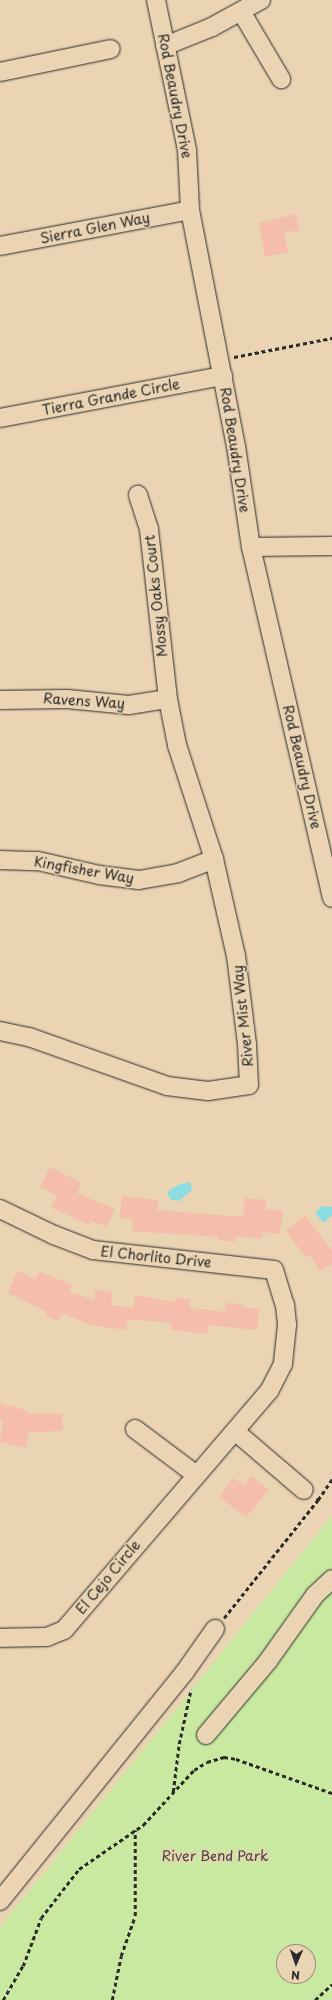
<!DOCTYPE html>
<html>
<head>
<meta charset="utf-8">
<style>
	body { margin:0 }
	#map { position:relative; width:332px; height:2000px; overflow:hidden; background:#ead4b3; font-family:"Playpen Sans",sans-serif }
	div>[style] { position:absolute }
	.green>* { inset:0; background:#c9e9a1 }
	.water>* { inset:0; background:#8bdde2 }
	.building>* { inset:0; background:#f5bdab }
	.path>* { height:2.5px; margin-top:-1.25px; transform-origin:0; background:repeating-linear-gradient(90deg,#2b2b2b 0 4px,transparent 0 7px) }
	.roads { filter:drop-shadow(0 0 1px #2b2b2b) drop-shadow(0 0 1px #2b2b2b) }
	.minor>* { height:18px; margin:-9px; padding:0 9px; transform-origin:9px; border-radius:9px; background:#ead4b3 }
	span { translate:-50% -50%; white-space:nowrap; text-align:center; line-height:1.15; -webkit-text-stroke:3px #ead4b3; paint-order:stroke }
	.street-label { font-size:14px; color:#2b2b2b }
	.park-label { font-size:14px; color:#43483d }
	.north { position:absolute; left:276px; top:1944px; width:40px; height:40px; box-sizing:border-box; background:#ead4b3; border:1px solid #9e907d; border-radius:50%; rotate:182deg; font-size:11px; font-weight:700; line-height:16px; text-align:center; color:#2b2b2b }
	.north::after { content:''; display:block; margin:auto; width:14px; height:18px; background:#2b2b2b; clip-path:polygon(50% 0,100% 100%,50% 72%,0 100%) }
</style>
</head>
<body>
<div id="map">
	<div class="green">
		<i style="clip-path:polygon(evenodd,332px 1516px,332px 2000px,0 2000px,0 1927px,332px 1516px,284px 1952px,308px 1952px,308px 1976px,284px 1976px,284px 1952px)"></i>
	</div>
	<div class="water">
		<i style="clip-path:polygon(190px 1182px,192px 1190px,179px 1201px,171px 1200px,167px 1192px,178px 1185px)"></i>
		<i style="clip-path:polygon(323px 1206px,332px 1207px,332px 1215px,323px 1223px,315px 1212px)"></i>
	</div>
	<div class="building">
		<i style="clip-path:polygon(296px 214px,299px 230px,284px 233px,288px 252px,265px 257px,259px 223px)"></i>
		<i style="clip-path:polygon(50px 1167px,82px 1183px,77px 1193px,115px 1209px,107px 1227px,91px 1221px,89px 1225px,51px 1207px,57px 1196px,40px 1187px)"></i>
		<i style="clip-path:polygon(122px 1196px,158px 1200px,157px 1210px,243px 1217px,245px 1198px,266px 1200px,265px 1209px,283px 1211px,280px 1234px,263px 1232px,262px 1239px,236px 1236px,235px 1242px,218px 1240px,218px 1237px,132px 1231px,133px 1219px,120px 1218px)"></i>
		<i style="clip-path:polygon(305px 1216px,332px 1250px,332px 1264px,319px 1271px,310px 1254px,306px 1258px,286px 1231px)"></i>
		<i style="clip-path:polygon(17px 1271px,36px 1279px,39px 1271px,72px 1285px,69px 1292px,94px 1300px,95px 1289px,112px 1292px,111px 1305px,133px 1308px,135px 1295px,175px 1302px,175px 1298px,190px 1299px,190px 1308px,225px 1312px,226px 1303px,242px 1304px,242px 1307px,259px 1309px,257px 1330px,208px 1325px,207px 1334px,171px 1330px,172px 1323px,127px 1319px,126px 1330px,91px 1325px,62px 1313px,59px 1321px,45px 1316px,47px 1312px,8px 1293px)"></i>
		<i style="clip-path:polygon(0 1403px,28px 1411px,27px 1414px,62px 1414px,63px 1431px,29px 1432px,25px 1448px,0 1442px,3px 1421px,0 1420px)"></i>
		<i style="clip-path:polygon(251px 1476px,269px 1490px,246px 1517px,219px 1497px,233px 1478px,244px 1485px)"></i>
	</div>
	<div class="path">
		<i style="left:234px;top:357px;width:100px;rotate:-11deg"></i>
		<i style="left:318px;top:1500px;width:25px;rotate:-56deg"></i>
		<i style="left:224px;top:1618px;width:151px;rotate:-51.5deg"></i>
		<i style="left:318px;top:1500px;width:2px;rotate:-153deg"></i>
		<i style="left:173px;top:1792px;width:48px;rotate:-82.9deg"></i>
		<i style="left:179px;top:1744px;width:56px;rotate:-77.7deg"></i>
		<i style="left:3px;top:2000px;width:39px;rotate:-60deg"></i>
		<i style="left:23px;top:1966px;width:51px;rotate:-69.4deg"></i>
		<i style="left:41px;top:1918px;width:62px;rotate:-52.2deg"></i>
		<i style="left:79px;top:1869px;width:78px;rotate:-34.5deg"></i>
		<i style="left:143px;top:1825px;width:75px;rotate:-47.2deg"></i>
		<i style="left:194px;top:1770px;width:15px;rotate:-32deg"></i>
		<i style="left:207px;top:1762px;width:18px;rotate:-16deg"></i>
		<i style="left:224px;top:1757px;width:12px;rotate:9deg"></i>
		<i style="left:236px;top:1759px;width:102px;rotate:19.5deg"></i>
		<i style="left:112px;top:2000px;width:45px;rotate:-78.4deg"></i>
		<i style="left:121px;top:1956px;width:42px;rotate:-70.7deg"></i>
		<i style="left:135px;top:1916px;width:86px;rotate:-90deg"></i>
		<i style="left:315px;top:2000px;width:23px;rotate:-43deg"></i>
	</div>
	<div class="roads">
		<div class="minor">
			<i style="left:156px;top:0;width:153px;rotate:78.3deg"></i>
			<i style="left:187px;top:150px;width:60px;rotate:87.1deg"></i>
			<i style="left:190px;top:210px;width:240px;rotate:79deg"></i>
			<i style="left:236px;top:446px;width:102px;rotate:81.6deg"></i>
			<i style="left:251px;top:547px;width:360px;rotate:77deg"></i>
			<i style="left:242px;top:13px;width:77px;rotate:59.4deg"></i>
			<i style="left:165px;top:46px;width:51px;rotate:-22deg"></i>
			<i style="left:212px;top:27px;width:56px;rotate:-28.9deg"></i>
			<i style="left:0;top:72px;width:113px;rotate:-11.7deg"></i>
			<i style="left:0;top:246px;width:193px;rotate:-10.7deg"></i>
			<i style="left:0;top:418px;width:227px;rotate:-10.7deg"></i>
			<i style="left:251px;top:547px;width:81px;rotate:-0.7deg"></i>
			<i style="left:0;top:700px;width:67px;rotate:-0.9deg"></i>
			<i style="left:67px;top:699px;width:62px;rotate:5.5deg"></i>
			<i style="left:129px;top:705px;width:39px;rotate:-9deg"></i>
			<i style="left:0;top:860px;width:38px;rotate:2deg"></i>
			<i style="left:38px;top:861px;width:63px;rotate:12.9deg"></i>
			<i style="left:99px;top:875px;width:40px;rotate:7.1deg"></i>
			<i style="left:139px;top:880px;width:40px;rotate:-10deg"></i>
			<i style="left:178px;top:873px;width:39px;rotate:-21deg"></i>
			<i style="left:0;top:1031px;width:30px;rotate:12deg"></i>
			<i style="left:29px;top:1037px;width:146px;rotate:19.5deg"></i>
			<i style="left:167px;top:1086px;width:41px;rotate:7deg"></i>
			<i style="left:208px;top:1091px;width:41px;rotate:-8.3deg"></i>
			<i style="left:249px;top:1085px;width:41px;rotate:-92.8deg"></i>
			<i style="left:247px;top:1044px;width:89px;rotate:-97.1deg"></i>
			<i style="left:236px;top:956px;width:99px;rotate:-102.8deg"></i>
			<i style="left:214px;top:859px;width:120px;rotate:-108deg"></i>
			<i style="left:177px;top:745px;width:47px;rotate:-101.1deg"></i>
			<i style="left:168px;top:699px;width:171px;rotate:-96.4deg"></i>
			<i style="left:149px;top:529px;width:36px;rotate:-108deg"></i>
			<i style="left:0;top:1209px;width:60px;rotate:25.7deg"></i>
			<i style="left:54px;top:1235px;width:42px;rotate:21deg"></i>
			<i style="left:93px;top:1250px;width:182px;rotate:6.3deg"></i>
			<i style="left:274px;top:1270px;width:37px;rotate:73deg"></i>
			<i style="left:285px;top:1305px;width:20px;rotate:84deg"></i>
			<i style="left:287px;top:1325px;width:39px;rotate:96deg"></i>
			<i style="left:283px;top:1364px;width:30px;rotate:117deg"></i>
			<i style="left:269px;top:1391px;width:315px;rotate:130.6deg"></i>
			<i style="left:64px;top:1630px;width:18px;rotate:158deg"></i>
			<i style="left:47px;top:1637px;width:47px;rotate:178.8deg"></i>
			<i style="left:135px;top:1429px;width:75px;rotate:36.9deg"></i>
			<i style="left:236px;top:1432px;width:89px;rotate:40.5deg"></i>
			<i style="left:206px;top:1735px;width:97px;rotate:-50deg"></i>
			<i style="left:268px;top:1661px;width:81px;rotate:-54.5deg"></i>
			<i style="left:315px;top:1595px;width:23px;rotate:-43deg"></i>
			<i style="left:0;top:1901px;width:293px;rotate:-51.1deg"></i>
			<i style="left:184px;top:1673px;width:54px;rotate:-54.8deg"></i>
		</div>
	</div>
	<div class="street-label">
		<span style="left:175px;top:96px;rotate:79deg">Rod Beaudry Drive</span>
		<span style="left:95px;top:228px;rotate:-11deg">Sierra Glen Way</span>
		<span style="left:111px;top:397px;rotate:-11deg">Tierra Grande Circle</span>
		<span style="left:235px;top:450px;rotate:81deg">Rod Beaudry Drive</span>
		<span style="left:156px;top:596px;rotate:-96deg">Mossy Oaks Court</span>
		<span style="left:84px;top:701px;rotate:4deg">Ravens Way</span>
		<span style="left:302px;top:767px;rotate:77deg">Rod Beaudry Drive</span>
		<span style="left:84px;top:870px;rotate:10deg">Kingfisher Way</span>
		<span style="left:243px;top:1016px;rotate:-96deg">River Mist Way</span>
		<span style="left:156px;top:1257px;rotate:6deg">El Chorlito Drive</span>
		<span style="left:108px;top:1577px;rotate:-50deg">El Cejo Circle</span>
	</div>
	<div class="park-label">
		<span style="left:215px;top:1856px">River Bend Park</span>
	</div>
	<div class="north">N</div>
</div>
</body>
</html>
